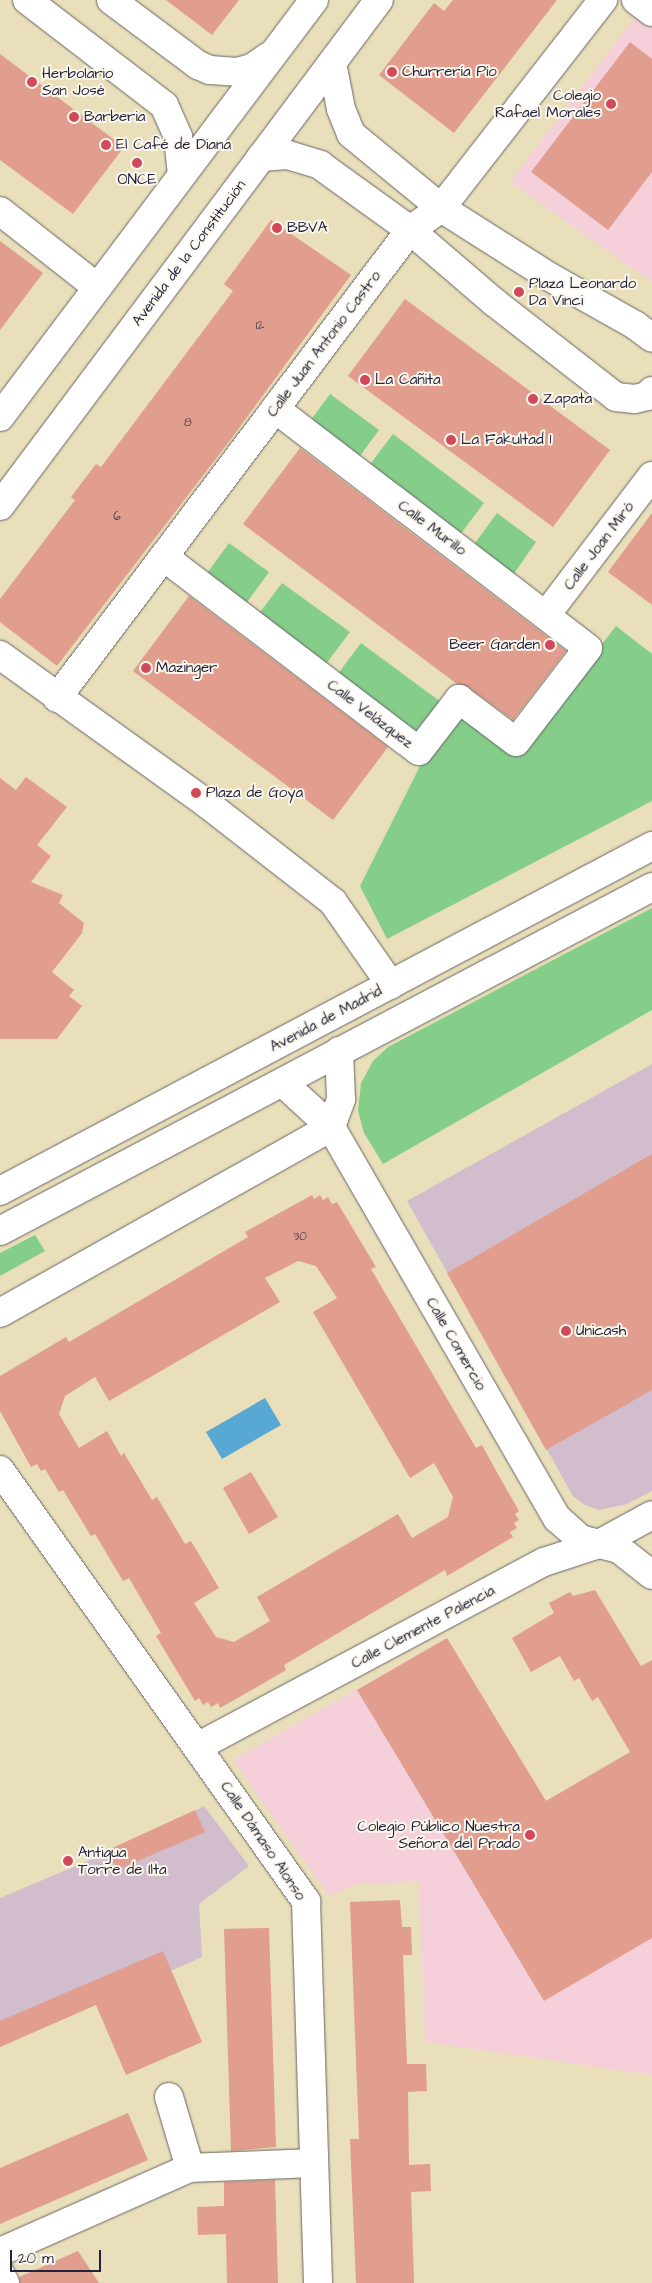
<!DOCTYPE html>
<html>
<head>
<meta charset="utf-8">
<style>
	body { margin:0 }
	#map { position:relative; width:652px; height:2283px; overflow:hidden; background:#e9dfba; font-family:"Architects Daughter",sans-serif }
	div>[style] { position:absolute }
	.built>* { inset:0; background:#f5cfda }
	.industrial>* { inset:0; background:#d1bdcb }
	.green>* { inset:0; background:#85ce8a }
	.water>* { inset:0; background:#57a8d2 }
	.building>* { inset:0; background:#e19d8d }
	.roads { filter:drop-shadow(0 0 1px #686467) drop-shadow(0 0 1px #686467) }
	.minor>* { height:28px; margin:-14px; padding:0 14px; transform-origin:14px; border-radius:14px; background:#fff }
	.major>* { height:28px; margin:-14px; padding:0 14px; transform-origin:14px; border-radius:14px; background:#fff }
	.dots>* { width:14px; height:14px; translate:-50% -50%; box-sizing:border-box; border:2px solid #fbf7ec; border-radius:50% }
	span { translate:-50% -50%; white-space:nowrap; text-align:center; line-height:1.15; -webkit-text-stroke:4px #fbf7ec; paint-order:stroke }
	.number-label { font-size:12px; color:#524150 }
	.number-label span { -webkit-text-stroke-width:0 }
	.poi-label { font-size:15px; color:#22223b }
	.left { translate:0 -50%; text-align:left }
	.right { translate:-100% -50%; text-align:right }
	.street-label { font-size:15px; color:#22223b }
	.scale { position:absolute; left:10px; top:2250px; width:91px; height:22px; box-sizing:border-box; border:2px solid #22223b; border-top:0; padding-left:6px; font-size:15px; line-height:18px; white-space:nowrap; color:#22223b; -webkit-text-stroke:4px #fbf7ec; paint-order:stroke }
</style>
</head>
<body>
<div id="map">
	<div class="built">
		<i style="clip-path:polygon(637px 15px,652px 27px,652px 282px,510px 182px)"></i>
		<i style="clip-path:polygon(447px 1638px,546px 1801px,652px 1739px,652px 2075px,425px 2042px,419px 1882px,358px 1884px,329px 1896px,233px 1760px)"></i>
	</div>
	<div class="industrial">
		<i style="clip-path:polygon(652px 1064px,652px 1491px,627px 1504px,599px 1510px,585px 1505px,573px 1496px,407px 1201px)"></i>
		<i style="clip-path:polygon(204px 1806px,249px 1866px,199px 1904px,202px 1957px,0 2047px,0 1898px,140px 1839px)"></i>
	</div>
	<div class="green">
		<i style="clip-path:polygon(330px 394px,379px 430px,357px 460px,308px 424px)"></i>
		<i style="clip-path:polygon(393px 434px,484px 503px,459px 536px,368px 467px)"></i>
		<i style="clip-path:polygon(497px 513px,536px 542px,513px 575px,473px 546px)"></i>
		<i style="clip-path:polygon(229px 543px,269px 572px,245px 605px,205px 576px)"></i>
		<i style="clip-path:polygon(282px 583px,350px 632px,326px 664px,258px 615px)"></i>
		<i style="clip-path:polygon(616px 626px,652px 654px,652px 801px,387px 939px,360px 886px,420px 766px,459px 715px,515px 757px)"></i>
		<i style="clip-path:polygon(361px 643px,445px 705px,421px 737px,337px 675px)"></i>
		<i style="clip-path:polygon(652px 908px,652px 1010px,383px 1164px,364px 1133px,358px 1111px,361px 1083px,373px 1061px,388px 1047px)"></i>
		<i style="clip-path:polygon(35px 1235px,45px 1251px,0 1276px,0 1253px)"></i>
	</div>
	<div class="water">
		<i style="clip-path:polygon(265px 1398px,281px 1425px,222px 1459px,206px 1432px)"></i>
	</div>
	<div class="building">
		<i style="clip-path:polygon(166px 0,239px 0,212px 35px)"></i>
		<i style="clip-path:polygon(453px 0,557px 0,454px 133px,379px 75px,434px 3px,444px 11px)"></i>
		<i style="clip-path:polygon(630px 42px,652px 59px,652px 172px,608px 230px,531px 172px)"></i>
		<i style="clip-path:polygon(0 54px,124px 147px,73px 214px,0 160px)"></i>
		<i style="clip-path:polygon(271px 220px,351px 275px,231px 439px,57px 666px,0 622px,0 599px,75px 500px,71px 497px,96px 464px,101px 467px,233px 291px,224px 284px)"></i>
		<i style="clip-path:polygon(0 241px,43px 273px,0 330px)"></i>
		<i style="clip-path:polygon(405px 299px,610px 450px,553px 527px,348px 376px)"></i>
		<i style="clip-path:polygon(300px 448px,566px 651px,513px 720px,468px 687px,457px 684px,243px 524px)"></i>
		<i style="clip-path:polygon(652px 513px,652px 605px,608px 572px)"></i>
		<i style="clip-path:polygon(189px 596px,388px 747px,333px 820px,133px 671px)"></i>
		<i style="clip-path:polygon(26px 777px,67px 807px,37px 845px,51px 856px,31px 882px,63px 895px,59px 903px,84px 923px,82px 933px,52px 972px,74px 990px,69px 996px,82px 1006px,57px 1039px,0 1039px,0 778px,16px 790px)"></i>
		<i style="clip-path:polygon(652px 1154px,652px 1390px,546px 1450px,447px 1273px)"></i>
		<i style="clip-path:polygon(evenodd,312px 1195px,314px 1199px,320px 1195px,323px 1200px,328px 1197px,332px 1204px,337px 1202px,376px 1267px,371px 1269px,476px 1448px,482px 1445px,494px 1467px,519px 1511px,515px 1514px,519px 1520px,514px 1523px,517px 1528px,510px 1532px,513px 1537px,447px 1576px,445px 1570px,284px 1665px,286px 1670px,264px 1683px,220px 1708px,218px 1703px,211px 1707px,208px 1702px,203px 1705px,199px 1698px,195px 1701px,156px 1636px,161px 1633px,129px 1578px,123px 1581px,95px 1534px,91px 1536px,63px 1490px,59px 1492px,45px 1469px,41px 1471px,37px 1464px,31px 1467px,0 1411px,0 1376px,66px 1337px,69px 1342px,168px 1284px,248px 1237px,245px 1232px,312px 1195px,298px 1261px,316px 1266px,337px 1298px,313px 1312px,410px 1478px,434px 1463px,453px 1497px,448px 1517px,412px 1538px,398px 1514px,257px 1597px,270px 1621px,234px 1642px,216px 1637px,194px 1603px,219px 1588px,191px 1541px,185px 1544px,157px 1497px,152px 1500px,124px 1453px,121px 1456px,107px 1431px,79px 1448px,59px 1414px,65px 1396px,95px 1377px,109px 1401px,280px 1302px,265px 1278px,298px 1261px)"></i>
		<i style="clip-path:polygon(251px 1472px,278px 1517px,249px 1534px,223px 1488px)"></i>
		<i style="clip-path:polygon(595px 1590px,641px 1666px,652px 1660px,652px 1938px,544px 2001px,357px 1690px,447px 1638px,546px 1801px,630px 1752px,598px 1697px,592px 1701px,579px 1678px,574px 1681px,560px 1656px,531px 1672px,512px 1638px,554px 1613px,549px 1603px,570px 1592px,573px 1596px)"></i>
		<i style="clip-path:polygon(195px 1810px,205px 1832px,117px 1870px,108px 1850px)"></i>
		<i style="clip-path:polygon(400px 1900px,402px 1927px,411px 1927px,412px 1955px,403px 1955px,407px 2064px,426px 2064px,427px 2091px,408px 2092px,409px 2165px,430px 2164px,431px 2191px,411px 2192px,414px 2283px,356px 2283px,350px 2139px,359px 2139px,350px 1902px)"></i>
		<i style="clip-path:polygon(269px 1928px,276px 2147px,231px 2151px,224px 1929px)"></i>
		<i style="clip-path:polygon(163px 1951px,202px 2042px,126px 2075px,96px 2005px,0 2047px,0 2021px)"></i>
		<i style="clip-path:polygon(128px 2113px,148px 2160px,0 2224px,0 2168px)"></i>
		<i style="clip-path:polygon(275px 2180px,278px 2283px,227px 2283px,226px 2234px,198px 2235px,197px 2207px,224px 2206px,224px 2182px)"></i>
		<i style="clip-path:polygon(78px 2251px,99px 2283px,20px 2283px,19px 2277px)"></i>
	</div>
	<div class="roads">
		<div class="minor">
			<i style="left:27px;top:0;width:173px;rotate:37.5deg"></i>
			<i style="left:164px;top:105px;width:35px;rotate:66deg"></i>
			<i style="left:178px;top:137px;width:38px;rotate:84deg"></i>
			<i style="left:111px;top:0;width:109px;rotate:36.8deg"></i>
			<i style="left:198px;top:65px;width:13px;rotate:23deg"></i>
			<i style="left:210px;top:70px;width:27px;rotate:4deg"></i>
			<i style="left:237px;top:72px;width:16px;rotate:-15deg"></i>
			<i style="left:252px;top:68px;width:21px;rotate:-35deg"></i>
			<i style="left:636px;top:0;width:20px;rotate:37deg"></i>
			<i style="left:332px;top:63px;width:47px;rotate:78.9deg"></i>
			<i style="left:341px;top:109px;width:27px;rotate:68deg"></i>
			<i style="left:351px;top:134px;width:117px;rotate:39.4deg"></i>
			<i style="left:441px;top:208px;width:127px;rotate:32.4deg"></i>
			<i style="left:548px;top:276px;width:100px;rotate:29.4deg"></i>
			<i style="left:635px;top:325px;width:21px;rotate:37deg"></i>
			<i style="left:261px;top:157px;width:27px;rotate:-4deg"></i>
			<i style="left:288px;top:155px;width:34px;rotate:17deg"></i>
			<i style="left:320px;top:165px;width:111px;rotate:35.8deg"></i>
			<i style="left:410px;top:230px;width:111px;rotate:40.6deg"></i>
			<i style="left:494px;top:302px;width:155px;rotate:37.9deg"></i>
			<i style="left:616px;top:397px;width:19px;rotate:6deg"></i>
			<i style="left:635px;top:399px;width:12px;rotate:-14deg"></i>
			<i style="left:647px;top:396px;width:7px;rotate:-45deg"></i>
			<i style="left:0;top:211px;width:123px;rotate:38.1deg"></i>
			<i style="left:0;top:417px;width:522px;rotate:-53.02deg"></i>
			<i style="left:0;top:506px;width:632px;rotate:-53.17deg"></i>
			<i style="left:164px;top:557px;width:320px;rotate:37.3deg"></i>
			<i style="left:419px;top:751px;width:66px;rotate:-52.4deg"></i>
			<i style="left:459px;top:699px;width:71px;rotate:37deg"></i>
			<i style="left:516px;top:742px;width:118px;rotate:-52.5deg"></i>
			<i style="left:588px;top:648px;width:394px;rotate:-142.6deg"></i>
			<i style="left:546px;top:615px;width:175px;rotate:-52.7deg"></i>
			<i style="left:0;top:655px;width:254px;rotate:35.7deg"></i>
			<i style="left:206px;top:803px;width:161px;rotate:37.9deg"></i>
			<i style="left:333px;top:902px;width:101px;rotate:55.1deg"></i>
			<i style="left:57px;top:698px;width:586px;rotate:-52.97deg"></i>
			<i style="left:410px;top:230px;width:38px;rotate:-35deg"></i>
			<i style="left:441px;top:208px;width:264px;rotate:-52.1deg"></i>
			<i style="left:283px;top:1083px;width:65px;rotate:42.5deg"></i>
			<i style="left:331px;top:1127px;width:452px;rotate:60deg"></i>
			<i style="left:557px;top:1518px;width:31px;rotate:42deg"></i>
			<i style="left:580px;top:1539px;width:40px;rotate:14.4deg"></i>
			<i style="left:619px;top:1549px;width:42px;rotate:38.2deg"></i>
			<i style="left:0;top:1470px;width:529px;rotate:54.63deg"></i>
			<i style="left:306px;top:1901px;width:382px;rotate:88.2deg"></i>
			<i style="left:199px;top:1746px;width:391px;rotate:-28.1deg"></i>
			<i style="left:544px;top:1562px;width:58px;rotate:-18.1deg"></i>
			<i style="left:599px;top:1544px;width:60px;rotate:-28.7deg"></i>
			<i style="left:169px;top:2097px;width:74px;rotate:73.5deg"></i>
			<i style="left:0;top:2252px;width:208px;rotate:-23.9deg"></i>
			<i style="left:190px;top:2168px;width:123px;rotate:-2.3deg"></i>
			<i style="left:0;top:2273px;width:11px;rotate:63deg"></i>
		</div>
		<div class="major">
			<i style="left:0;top:1191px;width:738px;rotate:-27.89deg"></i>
			<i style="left:0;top:1231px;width:737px;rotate:-27.82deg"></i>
			<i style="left:0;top:1313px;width:380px;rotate:-29.3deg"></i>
			<i style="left:331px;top:1127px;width:30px;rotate:-70deg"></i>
			<i style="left:341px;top:1099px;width:48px;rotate:-92.4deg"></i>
		</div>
	</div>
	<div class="dots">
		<i style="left:392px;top:72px;background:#d1495b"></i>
		<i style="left:32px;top:82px;background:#d1495b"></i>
		<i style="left:611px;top:104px;background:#d1495b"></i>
		<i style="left:74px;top:117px;background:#d1495b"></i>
		<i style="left:106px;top:145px;background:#d1495b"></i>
		<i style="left:137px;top:163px;background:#d1495b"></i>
		<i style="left:277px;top:228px;background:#d1495b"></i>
		<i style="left:519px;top:292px;background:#d1495b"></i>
		<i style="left:365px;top:380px;background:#d1495b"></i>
		<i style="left:533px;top:399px;background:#d1495b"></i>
		<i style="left:451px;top:440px;background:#d1495b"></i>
		<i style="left:550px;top:645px;background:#d1495b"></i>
		<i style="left:146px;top:668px;background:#d1495b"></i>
		<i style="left:196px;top:793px;background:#d1495b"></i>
		<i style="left:566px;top:1331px;background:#d1495b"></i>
		<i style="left:530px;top:1835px;background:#d1495b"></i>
		<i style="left:68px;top:1861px;background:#d1495b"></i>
	</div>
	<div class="number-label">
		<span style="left:260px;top:326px">12</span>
		<span style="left:188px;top:423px">8</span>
		<span style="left:117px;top:517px">6</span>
		<span style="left:300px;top:1237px">30</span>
	</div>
	<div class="poi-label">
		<span class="left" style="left:402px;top:72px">Churrería Pío</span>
		<span class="left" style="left:42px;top:82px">Herbolario<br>San José</span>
		<span class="right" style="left:601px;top:104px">Colegio<br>Rafael Morales</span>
		<span class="left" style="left:84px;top:117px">Barberia</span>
		<span class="left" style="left:116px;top:145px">El Café de Diana</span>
		<span style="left:137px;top:180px">ONCE</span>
		<span class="left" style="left:287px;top:228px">BBVA</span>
		<span class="left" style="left:529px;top:292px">Plaza Leonardo<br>Da Vinci</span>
		<span class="left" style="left:375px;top:380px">La Cañita</span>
		<span class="left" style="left:543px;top:399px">Zapata</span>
		<span class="left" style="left:461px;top:440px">La Fakultad 1</span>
		<span class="right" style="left:540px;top:645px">Beer Garden</span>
		<span class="left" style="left:156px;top:668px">Mazinger</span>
		<span class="left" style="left:206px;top:793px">Plaza de Goya</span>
		<span class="left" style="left:576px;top:1331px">Unicash</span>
		<span class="right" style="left:520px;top:1835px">Colegio Público Nuestra<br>Señora del Prado</span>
		<span class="left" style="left:78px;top:1861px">Antigua<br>Torre de Ilta</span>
	</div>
	<div class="street-label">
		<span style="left:189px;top:253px;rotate:-53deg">Avenida de la Constitución</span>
		<span style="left:324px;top:344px;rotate:-53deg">Calle Juan Antonio Castro</span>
		<span style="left:432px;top:528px;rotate:37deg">Calle Murillo</span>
		<span style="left:599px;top:546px;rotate:-53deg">Calle Joan Miró</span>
		<span style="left:370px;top:714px;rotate:37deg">Calle Velázquez</span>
		<span style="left:326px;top:1019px;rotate:-28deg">Avenida de Madrid</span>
		<span style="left:456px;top:1344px;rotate:60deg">Calle Comercio</span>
		<span style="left:423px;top:1627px;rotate:-28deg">Calle Clemente Palencia</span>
		<span style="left:263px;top:1841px;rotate:56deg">Calle Dámaso Alonso</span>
	</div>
	<div class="scale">20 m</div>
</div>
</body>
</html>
